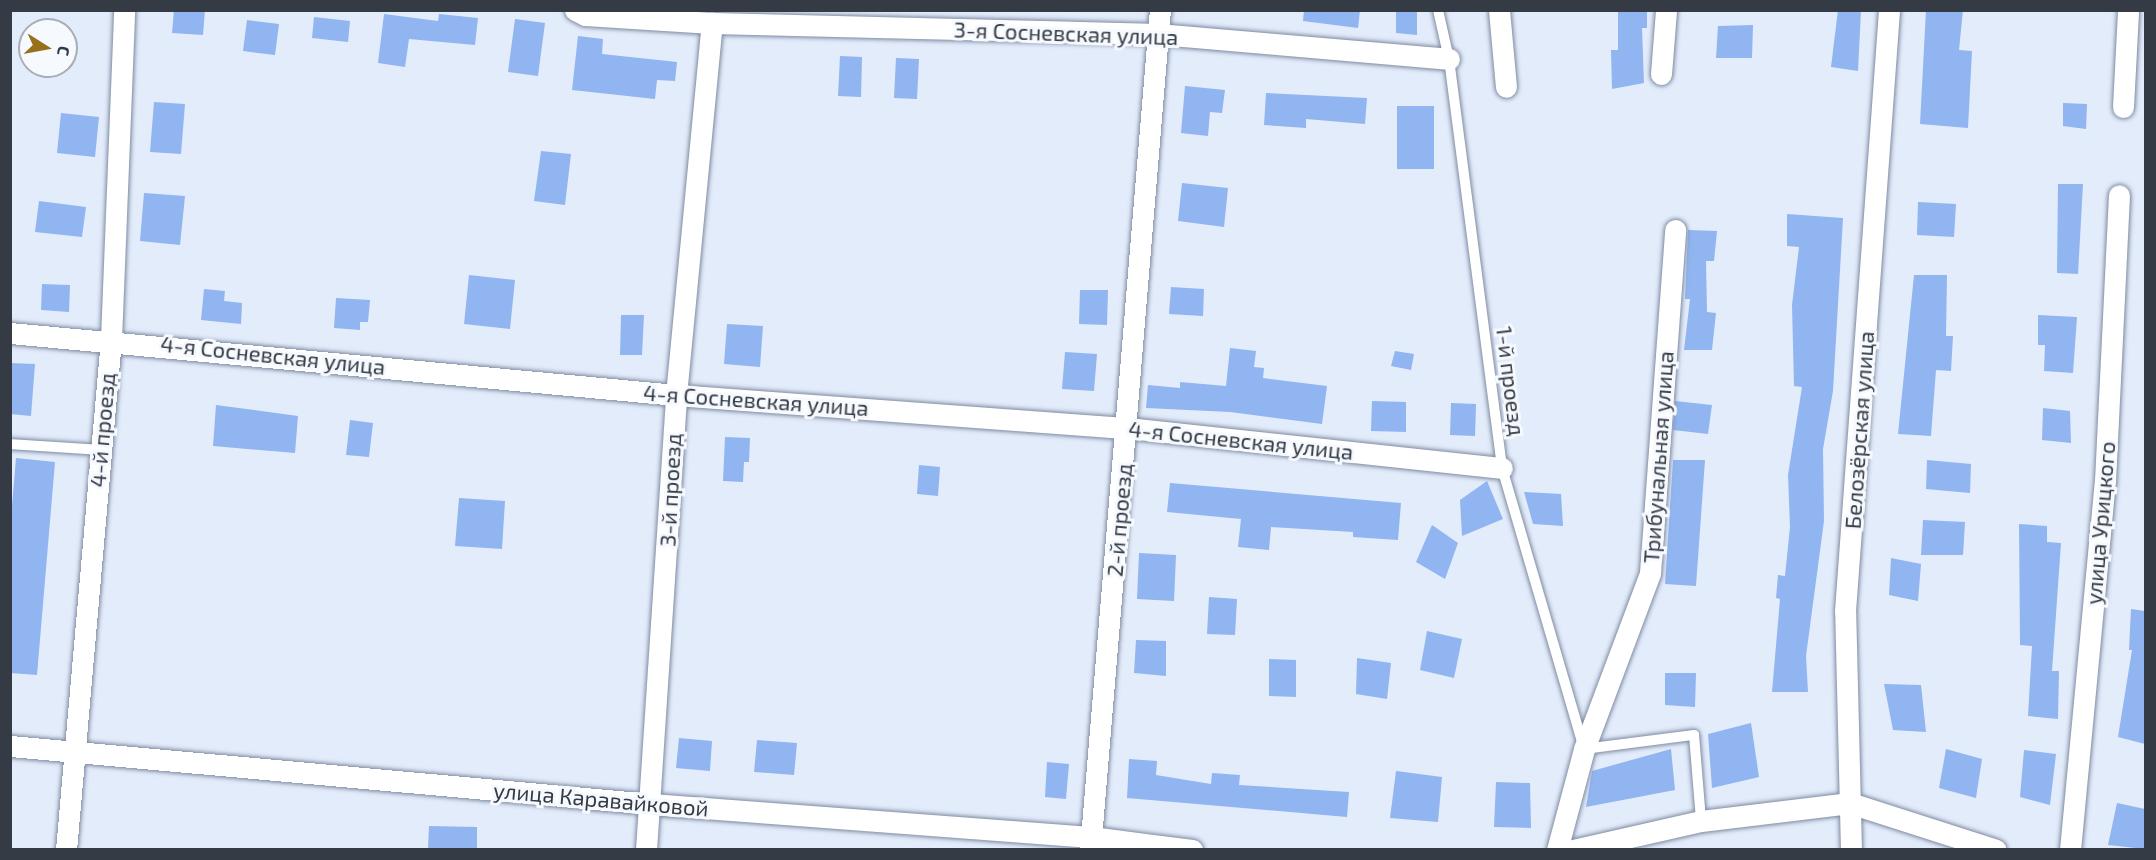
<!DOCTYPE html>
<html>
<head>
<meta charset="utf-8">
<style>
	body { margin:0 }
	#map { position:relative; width:2156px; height:860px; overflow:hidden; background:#e3ecfb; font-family:"Exo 2",sans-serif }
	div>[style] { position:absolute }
	.building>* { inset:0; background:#90b5f1 }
	.roads { filter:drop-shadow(0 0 2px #7e8ba1) drop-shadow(0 0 2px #7e8ba1) }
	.lane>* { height:10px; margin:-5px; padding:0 5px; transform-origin:5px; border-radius:5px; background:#fff }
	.street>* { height:21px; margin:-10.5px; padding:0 10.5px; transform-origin:10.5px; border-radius:10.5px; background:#fff }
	span { translate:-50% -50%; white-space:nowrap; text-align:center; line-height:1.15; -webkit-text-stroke:6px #f6f9fe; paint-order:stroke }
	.street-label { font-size:22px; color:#353b44 }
	.frame { position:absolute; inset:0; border:12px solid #353b44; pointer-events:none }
	.north { position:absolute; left:18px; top:18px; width:60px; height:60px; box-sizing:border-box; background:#f6f9fe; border:2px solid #a9adb4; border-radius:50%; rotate:101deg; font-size:16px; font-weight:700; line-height:24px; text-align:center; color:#353b44 }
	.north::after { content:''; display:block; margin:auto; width:21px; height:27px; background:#986f1b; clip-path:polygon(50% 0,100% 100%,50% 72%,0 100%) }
</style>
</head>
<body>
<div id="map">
	<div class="building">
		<i style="clip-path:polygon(174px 10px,205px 10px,203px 35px,172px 33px)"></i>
		<i style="clip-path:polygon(1304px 10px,1360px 10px,1358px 28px,1303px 21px)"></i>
		<i style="clip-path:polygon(1396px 10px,1417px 12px,1417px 35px,1396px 33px)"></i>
		<i style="clip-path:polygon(1618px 10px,1647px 10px,1647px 28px,1642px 28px,1644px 83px,1612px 89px,1611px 50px,1618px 50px)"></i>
		<i style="clip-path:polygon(1838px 10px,1861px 10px,1858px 71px,1831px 67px)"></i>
		<i style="clip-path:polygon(1926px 10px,1963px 10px,1959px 50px,1972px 51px,1968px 128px,1920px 124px)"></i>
		<i style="clip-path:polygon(384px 14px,438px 21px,439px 14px,478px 18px,475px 45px,409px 39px,405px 67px,378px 63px)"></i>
		<i style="clip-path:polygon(314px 17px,350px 21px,348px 42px,312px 38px)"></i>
		<i style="clip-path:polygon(515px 19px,545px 23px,538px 76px,508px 72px)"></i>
		<i style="clip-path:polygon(247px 20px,279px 24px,275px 55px,243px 51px)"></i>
		<i style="clip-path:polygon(1753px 25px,1752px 58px,1716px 58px,1718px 26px)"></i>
		<i style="clip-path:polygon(578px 36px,603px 39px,602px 54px,677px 62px,675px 81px,657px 80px,655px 99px,572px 90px)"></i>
		<i style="clip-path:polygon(840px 56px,862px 57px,861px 97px,838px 96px)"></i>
		<i style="clip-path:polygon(896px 58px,919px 59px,917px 99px,894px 98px)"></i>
		<i style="clip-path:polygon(1185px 86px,1225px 90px,1222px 113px,1210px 112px,1208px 136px,1181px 133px)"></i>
		<i style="clip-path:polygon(1266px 93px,1367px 98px,1365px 124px,1306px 119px,1306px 128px,1264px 125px)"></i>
		<i style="clip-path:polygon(154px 102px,185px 104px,181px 154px,150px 152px)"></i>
		<i style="clip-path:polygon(2063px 103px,2087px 104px,2086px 129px,2063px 126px)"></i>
		<i style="clip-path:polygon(1397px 106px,1434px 106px,1434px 169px,1397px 169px)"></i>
		<i style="clip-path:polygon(61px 113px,99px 117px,95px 157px,57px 153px)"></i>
		<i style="clip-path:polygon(541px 151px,571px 154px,565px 205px,534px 201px)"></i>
		<i style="clip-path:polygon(1182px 183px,1228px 188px,1224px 227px,1178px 221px)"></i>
		<i style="clip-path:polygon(2058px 184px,2083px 184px,2078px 274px,2057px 273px)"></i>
		<i style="clip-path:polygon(144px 193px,185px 196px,180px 245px,140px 241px)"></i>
		<i style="clip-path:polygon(39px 201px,86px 207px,82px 237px,35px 232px)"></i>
		<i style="clip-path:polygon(1918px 202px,1956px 204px,1954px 237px,1917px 235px)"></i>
		<i style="clip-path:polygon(1787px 214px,1843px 218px,1833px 391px,1823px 449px,1824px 521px,1806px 656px,1808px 692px,1772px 692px,1780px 599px,1776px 598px,1778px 575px,1785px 576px,1790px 527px,1788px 475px,1802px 387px,1794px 386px,1792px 305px,1799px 247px,1787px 246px)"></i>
		<i style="clip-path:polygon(1688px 230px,1717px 231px,1714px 261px,1706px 261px,1707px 312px,1716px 313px,1712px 350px,1684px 350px,1690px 299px,1685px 299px)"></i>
		<i style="clip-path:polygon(469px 275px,515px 280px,510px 329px,464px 324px)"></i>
		<i style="clip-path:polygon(1914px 275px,1947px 275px,1946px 336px,1953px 336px,1951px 371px,1936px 370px,1931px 436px,1898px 434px)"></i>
		<i style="clip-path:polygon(42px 284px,70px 285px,69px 312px,41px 310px)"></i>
		<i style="clip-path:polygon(1171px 287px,1204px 289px,1203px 316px,1169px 314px)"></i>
		<i style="clip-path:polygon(204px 289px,225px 291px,224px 301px,242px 303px,241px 324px,201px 320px)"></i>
		<i style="clip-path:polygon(1080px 290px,1108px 290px,1107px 325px,1079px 324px)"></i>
		<i style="clip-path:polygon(336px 298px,370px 300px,368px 322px,360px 322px,360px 330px,334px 328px)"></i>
		<i style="clip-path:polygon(621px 315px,644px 315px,642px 355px,620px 355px)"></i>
		<i style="clip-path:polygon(2038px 315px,2077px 317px,2073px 373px,2044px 371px,2045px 345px,2038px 345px)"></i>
		<i style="clip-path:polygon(727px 324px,763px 326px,760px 367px,724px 364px)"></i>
		<i style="clip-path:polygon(1230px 348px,1256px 351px,1254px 367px,1264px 368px,1263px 378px,1327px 386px,1322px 424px,1230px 412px,1146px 408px,1148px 385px,1180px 388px,1180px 382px,1226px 386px)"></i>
		<i style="clip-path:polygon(1395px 351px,1414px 354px,1411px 370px,1391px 366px)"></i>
		<i style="clip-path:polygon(1065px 352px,1097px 354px,1094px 391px,1062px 389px)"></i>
		<i style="clip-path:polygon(10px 363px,35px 364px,31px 416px,10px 414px)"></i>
		<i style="clip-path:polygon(1372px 401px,1406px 402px,1406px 432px,1371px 431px)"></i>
		<i style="clip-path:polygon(1675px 401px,1712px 405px,1708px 434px,1673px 430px)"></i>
		<i style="clip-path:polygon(1451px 403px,1476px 404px,1475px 436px,1450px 435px)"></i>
		<i style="clip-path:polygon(216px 405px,298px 416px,295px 453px,213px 446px)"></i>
		<i style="clip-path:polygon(2043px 408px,2070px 411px,2071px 443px,2042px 440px)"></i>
		<i style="clip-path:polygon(350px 420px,373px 423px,369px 457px,346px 455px)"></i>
		<i style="clip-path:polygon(725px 437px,750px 438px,749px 462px,744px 462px,743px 482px,723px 481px)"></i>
		<i style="clip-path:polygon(16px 458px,55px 462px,37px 675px,10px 673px,10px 530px)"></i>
		<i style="clip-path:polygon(1673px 460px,1705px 460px,1696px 586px,1665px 584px)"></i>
		<i style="clip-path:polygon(1927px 460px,1971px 464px,1970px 493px,1926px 489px)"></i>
		<i style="clip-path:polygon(919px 465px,940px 467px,938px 496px,917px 494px)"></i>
		<i style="clip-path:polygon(1487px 481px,1503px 519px,1462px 536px,1460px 500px)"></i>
		<i style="clip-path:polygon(1170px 483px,1401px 503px,1398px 540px,1353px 537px,1353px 532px,1271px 527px,1269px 550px,1238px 547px,1241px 519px,1167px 512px)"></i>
		<i style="clip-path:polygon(1524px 492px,1561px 494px,1563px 526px,1533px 524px)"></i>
		<i style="clip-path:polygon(459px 498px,505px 501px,502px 549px,455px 546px)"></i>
		<i style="clip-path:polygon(1923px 520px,1965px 522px,1963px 555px,1921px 555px)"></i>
		<i style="clip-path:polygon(2019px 524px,2047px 526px,2047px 542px,2061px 543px,2052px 671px,2059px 671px,2058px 719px,2028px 716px,2032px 646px,2020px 645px)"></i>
		<i style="clip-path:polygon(1432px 525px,1458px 543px,1445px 579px,1416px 562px)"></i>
		<i style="clip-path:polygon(1139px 553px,1176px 555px,1174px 601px,1137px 599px)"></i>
		<i style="clip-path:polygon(1891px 558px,1921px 564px,1918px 601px,1889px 595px)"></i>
		<i style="clip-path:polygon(1209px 597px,1237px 599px,1235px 635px,1207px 634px)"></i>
		<i style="clip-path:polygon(2131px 609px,2145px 611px,2145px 744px,2118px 737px,2132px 650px,2129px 650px)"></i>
		<i style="clip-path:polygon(1427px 631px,1462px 639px,1454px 678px,1420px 670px)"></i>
		<i style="clip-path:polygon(1136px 640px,1166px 641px,1166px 676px,1134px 673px)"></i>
		<i style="clip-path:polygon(1357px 658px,1391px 663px,1387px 699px,1356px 694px)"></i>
		<i style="clip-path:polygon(1269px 659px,1296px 660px,1296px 697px,1269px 696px)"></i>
		<i style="clip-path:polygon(1665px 673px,1696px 673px,1695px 707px,1665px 705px)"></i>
		<i style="clip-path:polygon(1884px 684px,1921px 685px,1926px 732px,1893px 730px)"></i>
		<i style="clip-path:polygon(1751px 723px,1759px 777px,1712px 788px,1708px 734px)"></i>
		<i style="clip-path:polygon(679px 738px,712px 741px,710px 771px,676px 768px)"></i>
		<i style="clip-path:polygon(757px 740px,797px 743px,794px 775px,754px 772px)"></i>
		<i style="clip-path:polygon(1671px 749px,1675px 790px,1586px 807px,1592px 771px)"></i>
		<i style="clip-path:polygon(1946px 749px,1982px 759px,1976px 798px,1939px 788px)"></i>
		<i style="clip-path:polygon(2024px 750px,2056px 754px,2050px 805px,2020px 797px)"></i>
		<i style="clip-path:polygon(1129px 759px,1157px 761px,1156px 775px,1211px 784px,1212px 773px,1240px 775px,1239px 785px,1349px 792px,1347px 817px,1127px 798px)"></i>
		<i style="clip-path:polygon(1047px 762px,1069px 764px,1066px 799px,1045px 797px)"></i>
		<i style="clip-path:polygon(1396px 771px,1442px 777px,1438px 822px,1390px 818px)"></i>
		<i style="clip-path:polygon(1496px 782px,1530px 783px,1531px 828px,1494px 827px)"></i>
		<i style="clip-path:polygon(2117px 803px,2145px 809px,2145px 849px,2108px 845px)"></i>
		<i style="clip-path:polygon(429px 826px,477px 827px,477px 849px,428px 849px)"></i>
	</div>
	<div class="roads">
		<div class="lane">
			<i style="left:1438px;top:10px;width:50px;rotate:77.3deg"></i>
			<i style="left:1449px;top:59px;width:412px;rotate:82.6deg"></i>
			<i style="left:1502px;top:468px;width:293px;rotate:73.7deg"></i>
			<i style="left:1584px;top:749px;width:111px;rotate:-7.3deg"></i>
			<i style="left:1694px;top:735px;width:86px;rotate:85.3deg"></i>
			<i style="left:10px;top:444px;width:91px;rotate:3.8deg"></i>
		</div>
		<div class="street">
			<i style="left:575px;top:10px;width:11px;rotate:27deg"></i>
			<i style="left:585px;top:15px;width:127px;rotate:3.6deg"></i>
			<i style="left:712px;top:23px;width:447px;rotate:1.4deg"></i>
			<i style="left:1159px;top:34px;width:291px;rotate:4.9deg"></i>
			<i style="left:1499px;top:10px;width:77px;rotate:84.8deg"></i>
			<i style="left:1661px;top:74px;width:64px;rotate:-85.5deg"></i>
			<i style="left:2123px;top:107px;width:97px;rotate:-87deg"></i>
			<i style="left:10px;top:333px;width:669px;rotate:5.32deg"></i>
			<i style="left:676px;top:395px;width:453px;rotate:4.2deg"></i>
			<i style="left:1128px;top:428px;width:376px;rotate:6.1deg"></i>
			<i style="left:10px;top:746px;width:644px;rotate:5.17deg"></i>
			<i style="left:651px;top:804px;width:441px;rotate:4.3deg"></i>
			<i style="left:1091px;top:837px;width:102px;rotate:7.3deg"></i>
			<i style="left:66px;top:850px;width:513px;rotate:-84.97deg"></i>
			<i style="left:111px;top:339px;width:329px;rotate:-87.7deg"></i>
			<i style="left:646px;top:850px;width:456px;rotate:-86.2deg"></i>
			<i style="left:676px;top:395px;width:374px;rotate:-84.5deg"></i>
			<i style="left:1090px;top:850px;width:843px;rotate:-85.24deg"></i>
			<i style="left:1557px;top:850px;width:105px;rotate:-75deg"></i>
			<i style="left:1584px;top:749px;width:188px;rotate:-69.4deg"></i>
			<i style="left:1650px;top:573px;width:344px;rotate:-85.8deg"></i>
			<i style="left:1573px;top:850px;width:131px;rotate:-12.8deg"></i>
			<i style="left:1701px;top:821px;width:150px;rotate:-6.9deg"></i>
			<i style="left:1850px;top:803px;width:153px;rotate:17.8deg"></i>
			<i style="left:1851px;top:850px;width:239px;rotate:-91.4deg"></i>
			<i style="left:1845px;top:611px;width:603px;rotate:-85.81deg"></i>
			<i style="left:2070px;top:850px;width:371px;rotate:-84.6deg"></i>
			<i style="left:2105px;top:481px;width:286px;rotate:-87.2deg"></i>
		</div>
	</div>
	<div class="street-label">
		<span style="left:1066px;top:33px;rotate:2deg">3-я Сосневская улица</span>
		<span style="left:273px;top:355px;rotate:6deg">4-я Сосневская улица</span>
		<span style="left:1511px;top:381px;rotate:83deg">1-й проезд</span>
		<span style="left:756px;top:400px;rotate:4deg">4-я Сосневская улица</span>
		<span style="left:102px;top:430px;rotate:-85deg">4-й проезд</span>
		<span style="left:1859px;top:430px;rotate:-86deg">Белозёрская улица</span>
		<span style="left:1241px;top:440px;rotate:6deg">4-я Сосневская улица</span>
		<span style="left:1658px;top:457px;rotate:-86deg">Трибунальная улица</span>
		<span style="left:670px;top:490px;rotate:-87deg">3-й проезд</span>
		<span style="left:1119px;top:520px;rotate:-85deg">2-й проезд</span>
		<span style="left:2100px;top:523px;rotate:-85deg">улица Урицкого</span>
		<span style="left:601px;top:799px;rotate:5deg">улица Каравайковой</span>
	</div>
	<div class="frame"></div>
	<div class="north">С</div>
</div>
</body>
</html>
